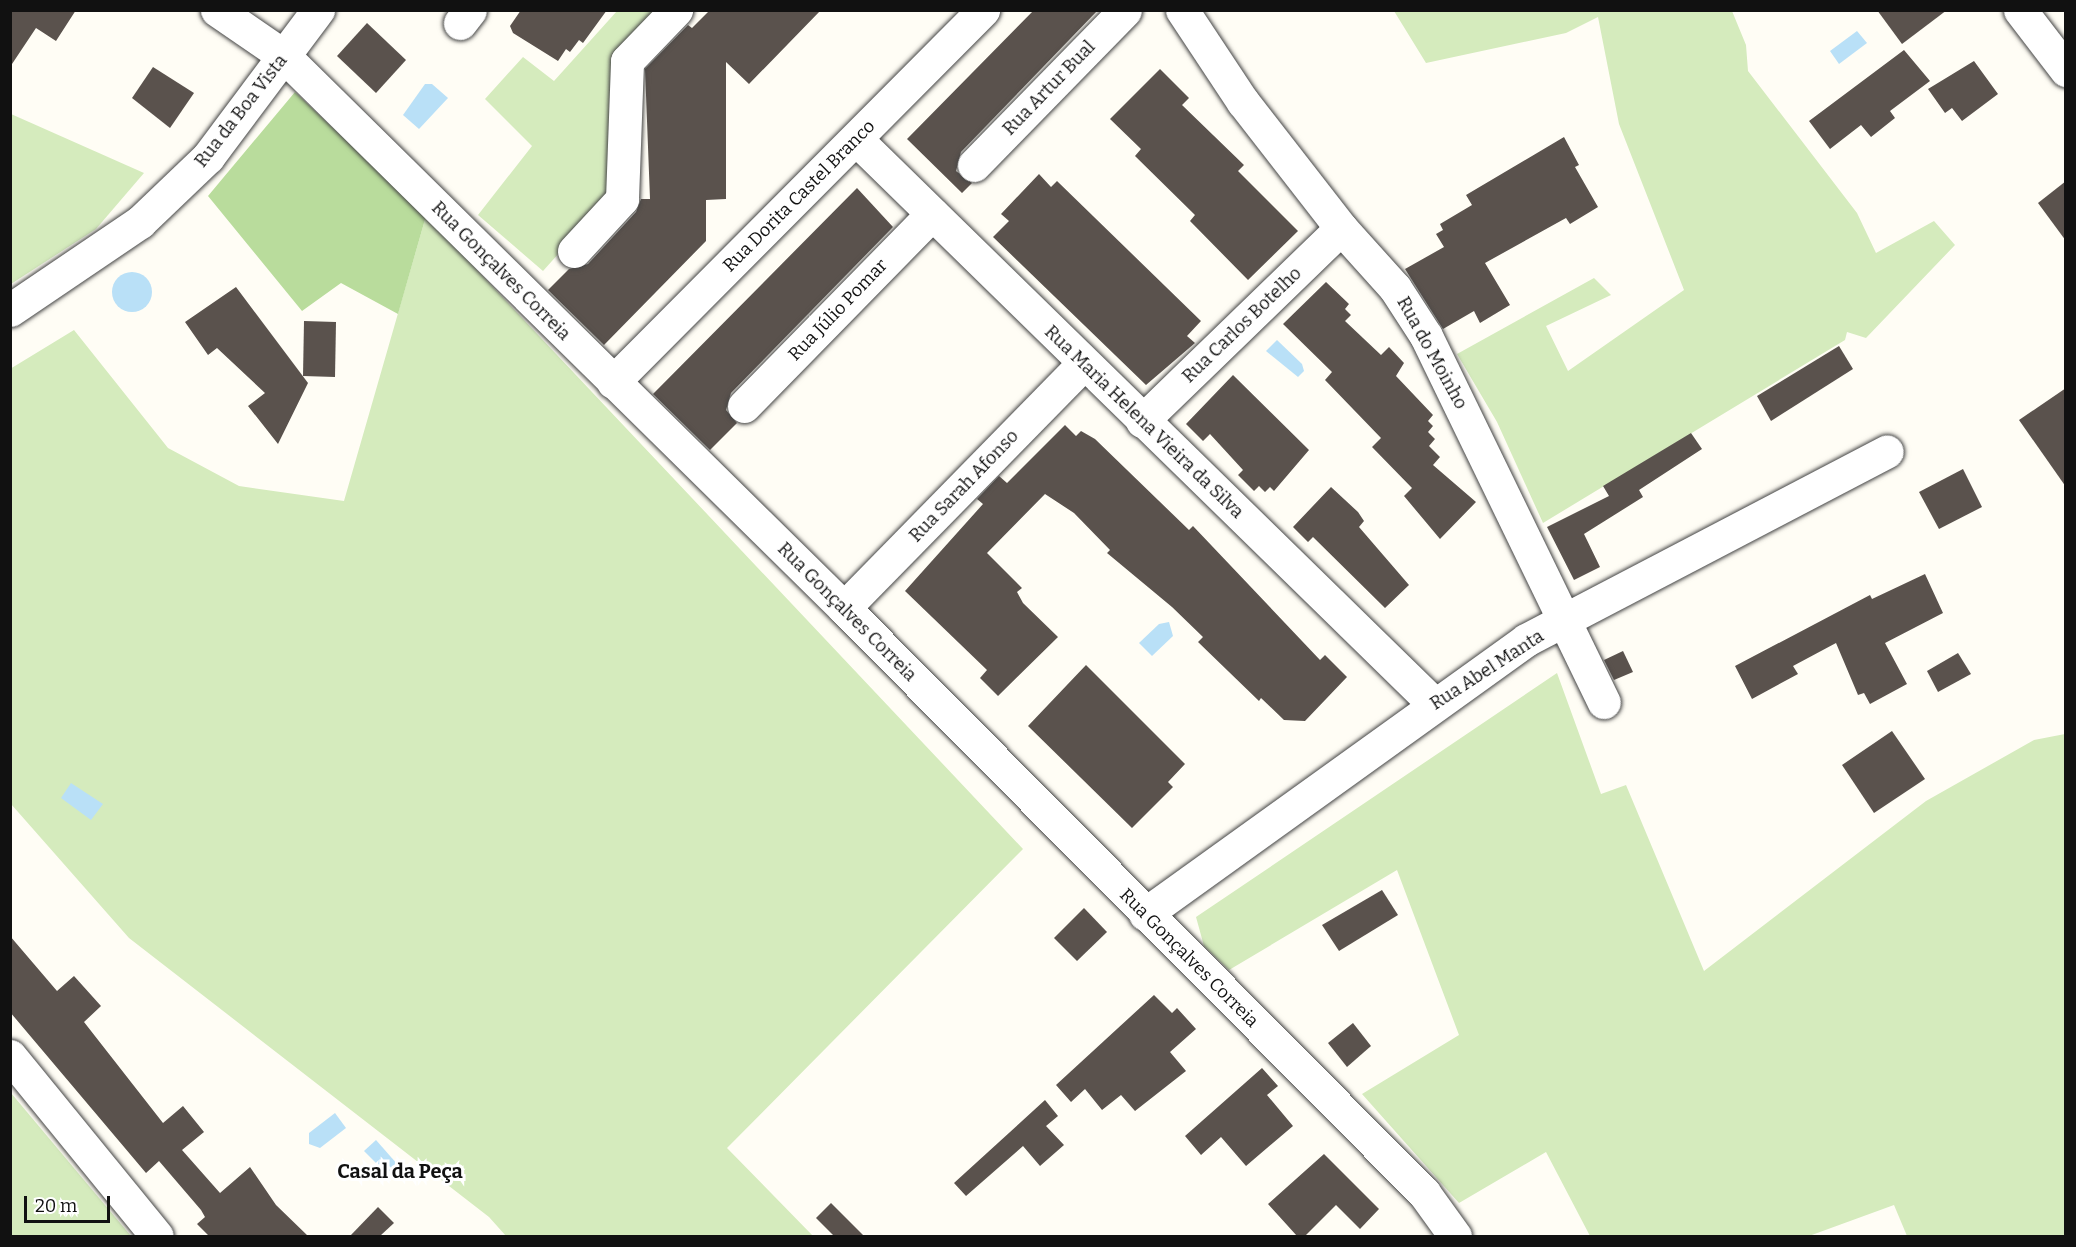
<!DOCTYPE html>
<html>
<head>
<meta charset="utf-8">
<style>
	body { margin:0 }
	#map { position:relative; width:2076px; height:1247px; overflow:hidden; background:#fffdf5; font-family:Bitter,serif }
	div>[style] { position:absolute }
	.green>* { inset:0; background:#d5ebbd }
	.forest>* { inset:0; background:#b9dc9c }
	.water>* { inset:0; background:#b9e0f7 }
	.round { border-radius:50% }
	.building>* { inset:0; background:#5a524d }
	.roads { filter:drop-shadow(0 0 2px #444) drop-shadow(0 0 2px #444) }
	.minor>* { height:33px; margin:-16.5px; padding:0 16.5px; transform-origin:16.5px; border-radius:16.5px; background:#fff }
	span { translate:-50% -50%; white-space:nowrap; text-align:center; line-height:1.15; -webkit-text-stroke:6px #fff; paint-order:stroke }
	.street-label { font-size:18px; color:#111 }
	.neighbourhood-label { font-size:20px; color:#111; font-weight:700 }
	.frame { position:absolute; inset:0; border:12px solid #111; pointer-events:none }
	.scale { position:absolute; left:24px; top:1196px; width:86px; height:27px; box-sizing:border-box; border:3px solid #111; border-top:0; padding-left:8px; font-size:18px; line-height:21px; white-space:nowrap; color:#111; -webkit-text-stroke:4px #fff; paint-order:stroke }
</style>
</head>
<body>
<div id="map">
	<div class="green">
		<i style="clip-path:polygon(617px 11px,662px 11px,611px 63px,612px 194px,543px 271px,478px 215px,532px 146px,485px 99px,523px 57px,554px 81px)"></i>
		<i style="clip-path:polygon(1394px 11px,1732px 11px,1746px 45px,1748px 71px,1857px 213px,1876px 253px,1934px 221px,1955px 245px,1866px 338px,1847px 332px,1845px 340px,1543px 523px,1497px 422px,1457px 354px,1594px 278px,1611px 295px,1546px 326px,1568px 371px,1684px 290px,1619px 124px,1598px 17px,1566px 33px,1426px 63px)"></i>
		<i style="clip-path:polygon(11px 114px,144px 173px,96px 229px,11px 284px)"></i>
		<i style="clip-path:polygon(426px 216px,1023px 849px,727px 1148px,813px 1236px,506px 1236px,489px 1217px,129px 938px,11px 804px,10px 369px,74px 330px,168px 448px,239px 486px,344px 501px)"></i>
		<i style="clip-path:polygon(1557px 673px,1601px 794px,1626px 785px,1704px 971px,1926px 801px,2034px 740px,2065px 734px,2065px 1236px,1907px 1236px,1894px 1205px,1809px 1236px,1590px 1236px,1546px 1152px,1459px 1203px,1362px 1094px,1459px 1035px,1397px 870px,1229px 970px,1204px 946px,1196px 917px)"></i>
		<i style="clip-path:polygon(11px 1093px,131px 1236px,11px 1236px)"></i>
	</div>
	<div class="forest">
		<i style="clip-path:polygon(295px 92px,426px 216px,398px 314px,341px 283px,302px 311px,208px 196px)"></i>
	</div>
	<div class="water">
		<i style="clip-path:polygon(1857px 31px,1867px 43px,1839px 64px,1830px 51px)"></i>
		<i style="clip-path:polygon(425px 84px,432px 84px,448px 98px,419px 129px,403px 115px)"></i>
		<i class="round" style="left:112px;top:272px;width:40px;height:40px"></i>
		<i style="clip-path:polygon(1277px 340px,1302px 364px,1304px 371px,1298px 377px,1266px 351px)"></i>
		<i style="clip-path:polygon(1169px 622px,1173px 636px,1152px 656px,1139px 643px,1159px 624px)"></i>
		<i style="clip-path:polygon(71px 783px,103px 804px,91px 820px,61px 798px)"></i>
		<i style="clip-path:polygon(335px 1113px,346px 1128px,320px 1148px,309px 1144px,309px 1133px)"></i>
		<i style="clip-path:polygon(376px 1140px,398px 1165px,388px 1175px,364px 1151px)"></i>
	</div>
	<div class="building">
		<i style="clip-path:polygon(10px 10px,76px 10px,56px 41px,36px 28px,10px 67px)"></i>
		<i style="clip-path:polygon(521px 10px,607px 10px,583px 43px,579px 40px,570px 52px,566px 49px,558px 61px,513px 33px,510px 26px)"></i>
		<i style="clip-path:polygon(710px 10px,821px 10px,749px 84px,726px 62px,726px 199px,706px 200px,706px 241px,604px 345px,548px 290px,569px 269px,588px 264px,636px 212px,641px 199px,650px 199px,645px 69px,688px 25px,692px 28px)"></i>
		<i style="clip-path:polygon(1034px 10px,1098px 10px,961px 152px,956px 171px,972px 183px,962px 193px,907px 139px)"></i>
		<i style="clip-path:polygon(1877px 10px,1947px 10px,1902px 44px)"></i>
		<i style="clip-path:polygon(367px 23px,406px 60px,376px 93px,337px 56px)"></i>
		<i style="clip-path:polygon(1904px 50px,1930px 81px,1890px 111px,1895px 118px,1871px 137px,1861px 125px,1830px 149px,1809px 121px)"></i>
		<i style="clip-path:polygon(1974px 61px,1998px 94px,1962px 121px,1952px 108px,1945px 113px,1928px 89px)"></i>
		<i style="clip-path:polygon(153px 67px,194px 93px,170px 128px,132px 98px)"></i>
		<i style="clip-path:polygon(1160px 69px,1189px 98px,1182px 105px,1244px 165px,1238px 171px,1298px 231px,1248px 280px,1190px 221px,1195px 215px,1135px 156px,1141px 149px,1110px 119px)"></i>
		<i style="clip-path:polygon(1564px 137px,1579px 165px,1575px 167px,1598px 207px,1570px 224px,1566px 218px,1485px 263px,1510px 305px,1480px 323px,1474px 311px,1443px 329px,1405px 269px,1444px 247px,1436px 234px,1443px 230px,1440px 224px,1472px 205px,1466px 195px)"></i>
		<i style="clip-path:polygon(1039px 174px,1051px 187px,1057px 181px,1201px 321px,1187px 336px,1195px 343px,1146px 385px,993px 237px,1009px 221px,1001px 214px)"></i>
		<i style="clip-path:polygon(2066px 181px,2066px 241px,2038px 203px)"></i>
		<i style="clip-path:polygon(857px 188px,893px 227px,731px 393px,726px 410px,737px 423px,710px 450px,653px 394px)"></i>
		<i style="clip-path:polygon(1326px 282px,1349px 304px,1345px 309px,1351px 315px,1345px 321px,1381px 355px,1389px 347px,1404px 363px,1396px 376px,1433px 415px,1428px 421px,1433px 426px,1428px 432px,1435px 439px,1429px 446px,1440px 457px,1433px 465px,1476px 502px,1440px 539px,1404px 496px,1412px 488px,1372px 447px,1381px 438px,1325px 380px,1332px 372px,1283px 324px)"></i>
		<i style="clip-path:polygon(236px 287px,308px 383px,278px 444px,248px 406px,265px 393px,217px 348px,208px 355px,185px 322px)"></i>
		<i style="clip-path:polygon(304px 321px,336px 322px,335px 377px,303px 376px)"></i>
		<i style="clip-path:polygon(1839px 346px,1853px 369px,1771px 421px,1757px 396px)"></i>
		<i style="clip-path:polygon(1233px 375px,1309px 450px,1274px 491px,1270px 487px,1265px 492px,1259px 486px,1254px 491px,1238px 475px,1243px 470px,1210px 434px,1203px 441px,1186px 424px)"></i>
		<i style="clip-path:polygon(2066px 388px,2066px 487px,2019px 420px)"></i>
		<i style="clip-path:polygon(1065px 425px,1076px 436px,1081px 431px,1095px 439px,1189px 530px,1193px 526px,1320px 660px,1325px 655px,1347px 677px,1305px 721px,1284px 720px,1261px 698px,1259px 701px,1198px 642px,1203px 637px,1172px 607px,1107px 553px,1110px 550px,1074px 513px,1045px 494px,987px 553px,1022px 588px,1017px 592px,1023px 603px,1058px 637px,998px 696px,980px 678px,987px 670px,905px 591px,983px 504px,977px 499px,999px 476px,1007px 483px)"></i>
		<i style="clip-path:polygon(1691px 433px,1702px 449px,1639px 490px,1643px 497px,1584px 534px,1600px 567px,1574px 580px,1547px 527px,1609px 496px,1603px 486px)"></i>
		<i style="clip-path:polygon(1963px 469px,1982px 507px,1939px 529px,1919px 492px)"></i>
		<i style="clip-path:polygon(1331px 487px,1358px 512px,1364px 521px,1359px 527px,1409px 585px,1385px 608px,1313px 537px,1308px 542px,1293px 527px)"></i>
		<i style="clip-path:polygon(1925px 574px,1943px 613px,1885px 643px,1907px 684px,1870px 704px,1864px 693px,1858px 695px,1836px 643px,1793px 666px,1798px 674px,1752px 699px,1735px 666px,1870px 595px,1872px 599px)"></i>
		<i style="clip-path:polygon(1623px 651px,1633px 672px,1614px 680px,1604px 660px)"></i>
		<i style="clip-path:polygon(1958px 653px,1971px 674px,1938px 692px,1927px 671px)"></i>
		<i style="clip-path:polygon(1086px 665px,1185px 764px,1168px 782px,1173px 787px,1132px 828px,1028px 726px)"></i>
		<i style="clip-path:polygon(1892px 731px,1925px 779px,1874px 813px,1842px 765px)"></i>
		<i style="clip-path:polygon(1382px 890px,1398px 915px,1339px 951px,1322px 925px)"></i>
		<i style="clip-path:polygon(1084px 908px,1107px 932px,1077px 961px,1054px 938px)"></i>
		<i style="clip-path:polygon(10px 936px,57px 991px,74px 976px,101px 1006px,84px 1022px,163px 1123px,183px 1106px,204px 1132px,182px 1150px,220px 1193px,250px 1167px,276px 1205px,308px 1236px,209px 1236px,197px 1224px,205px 1217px,201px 1210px,159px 1161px,146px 1173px,10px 1012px)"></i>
		<i style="clip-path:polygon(1154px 995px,1172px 1013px,1177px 1008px,1196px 1029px,1170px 1052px,1186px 1071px,1135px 1111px,1121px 1095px,1102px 1110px,1085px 1089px,1071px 1102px,1056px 1085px)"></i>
		<i style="clip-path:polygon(1353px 1023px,1371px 1046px,1347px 1067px,1328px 1043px)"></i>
		<i style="clip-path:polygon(1262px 1068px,1278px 1086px,1267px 1095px,1293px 1126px,1246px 1166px,1221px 1137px,1201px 1155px,1185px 1136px)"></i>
		<i style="clip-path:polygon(1045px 1100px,1058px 1116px,1046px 1126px,1064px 1145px,1040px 1166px,1023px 1146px,966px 1196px,954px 1183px)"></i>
		<i style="clip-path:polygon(1324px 1154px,1379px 1209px,1360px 1229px,1336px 1205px,1305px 1236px,1297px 1236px,1268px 1204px)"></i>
		<i style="clip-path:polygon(831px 1203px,864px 1236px,834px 1236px,816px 1218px)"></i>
		<i style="clip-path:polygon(378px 1207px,394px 1223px,380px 1236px,350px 1236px)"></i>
	</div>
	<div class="roads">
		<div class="minor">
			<i style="left:217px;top:10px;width:81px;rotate:34.5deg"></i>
			<i style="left:284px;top:56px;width:786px;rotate:44.59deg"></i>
			<i style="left:844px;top:608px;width:824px;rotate:45.25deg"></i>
			<i style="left:1424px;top:1193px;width:53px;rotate:54.2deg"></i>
			<i style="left:1182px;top:10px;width:110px;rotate:56.5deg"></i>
			<i style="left:1243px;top:102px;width:160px;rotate:52.1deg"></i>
			<i style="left:1341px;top:228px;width:81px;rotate:48deg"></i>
			<i style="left:1395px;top:288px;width:57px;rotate:57.1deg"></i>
			<i style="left:1426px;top:336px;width:407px;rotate:64.1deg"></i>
			<i style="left:2020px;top:10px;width:76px;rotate:52.5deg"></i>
			<i style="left:460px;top:23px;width:16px;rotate:-52deg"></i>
			<i style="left:856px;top:139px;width:807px;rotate:44.35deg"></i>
			<i style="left:974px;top:165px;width:216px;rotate:-45.7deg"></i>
			<i style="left:574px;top:251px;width:71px;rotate:-47.3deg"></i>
			<i style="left:622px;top:199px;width:138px;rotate:-87.9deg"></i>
			<i style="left:627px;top:61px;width:71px;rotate:-46.1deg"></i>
			<i style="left:10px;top:310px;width:157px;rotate:-34.1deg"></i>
			<i style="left:140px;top:222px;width:94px;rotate:-43.7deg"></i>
			<i style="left:208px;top:157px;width:184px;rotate:-53.2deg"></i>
			<i style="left:613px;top:382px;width:525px;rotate:-45.15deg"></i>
			<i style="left:744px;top:406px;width:269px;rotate:-45.6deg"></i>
			<i style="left:1142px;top:421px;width:277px;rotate:-44.1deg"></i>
			<i style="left:844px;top:608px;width:342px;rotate:-45.6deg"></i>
			<i style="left:1145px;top:914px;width:469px;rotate:-35.7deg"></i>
			<i style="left:1526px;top:640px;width:407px;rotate:-27.6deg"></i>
			<i style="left:10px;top:1056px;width:232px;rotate:50.8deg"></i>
		</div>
	</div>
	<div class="street-label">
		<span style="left:1049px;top:88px;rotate:-46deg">Rua Artur Bual</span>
		<span style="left:241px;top:111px;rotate:-52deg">Rua da Boa Vista</span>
		<span style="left:799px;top:196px;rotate:-45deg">Rua Dorita Castel Branco</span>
		<span style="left:501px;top:271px;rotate:45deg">Rua Gonçalves Correia</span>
		<span style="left:838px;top:310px;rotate:-46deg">Rua Júlio Pomar</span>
		<span style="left:1242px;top:325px;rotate:-44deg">Rua Carlos Botelho</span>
		<span style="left:1432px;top:353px;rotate:61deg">Rua do Moinho</span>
		<span style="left:1144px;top:422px;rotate:44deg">Rua Maria Helena Vieira da Silva</span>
		<span style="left:964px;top:486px;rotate:-46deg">Rua Sarah Afonso</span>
		<span style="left:847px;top:612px;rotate:45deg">Rua Gonçalves Correia</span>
		<span style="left:1487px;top:670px;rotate:-33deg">Rua Abel Manta</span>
		<span style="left:1189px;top:958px;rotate:45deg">Rua Gonçalves Correia</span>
	</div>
	<div class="neighbourhood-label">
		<span style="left:400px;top:1171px">Casal da Peça</span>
	</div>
	<div class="frame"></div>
	<div class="scale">20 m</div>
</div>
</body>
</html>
